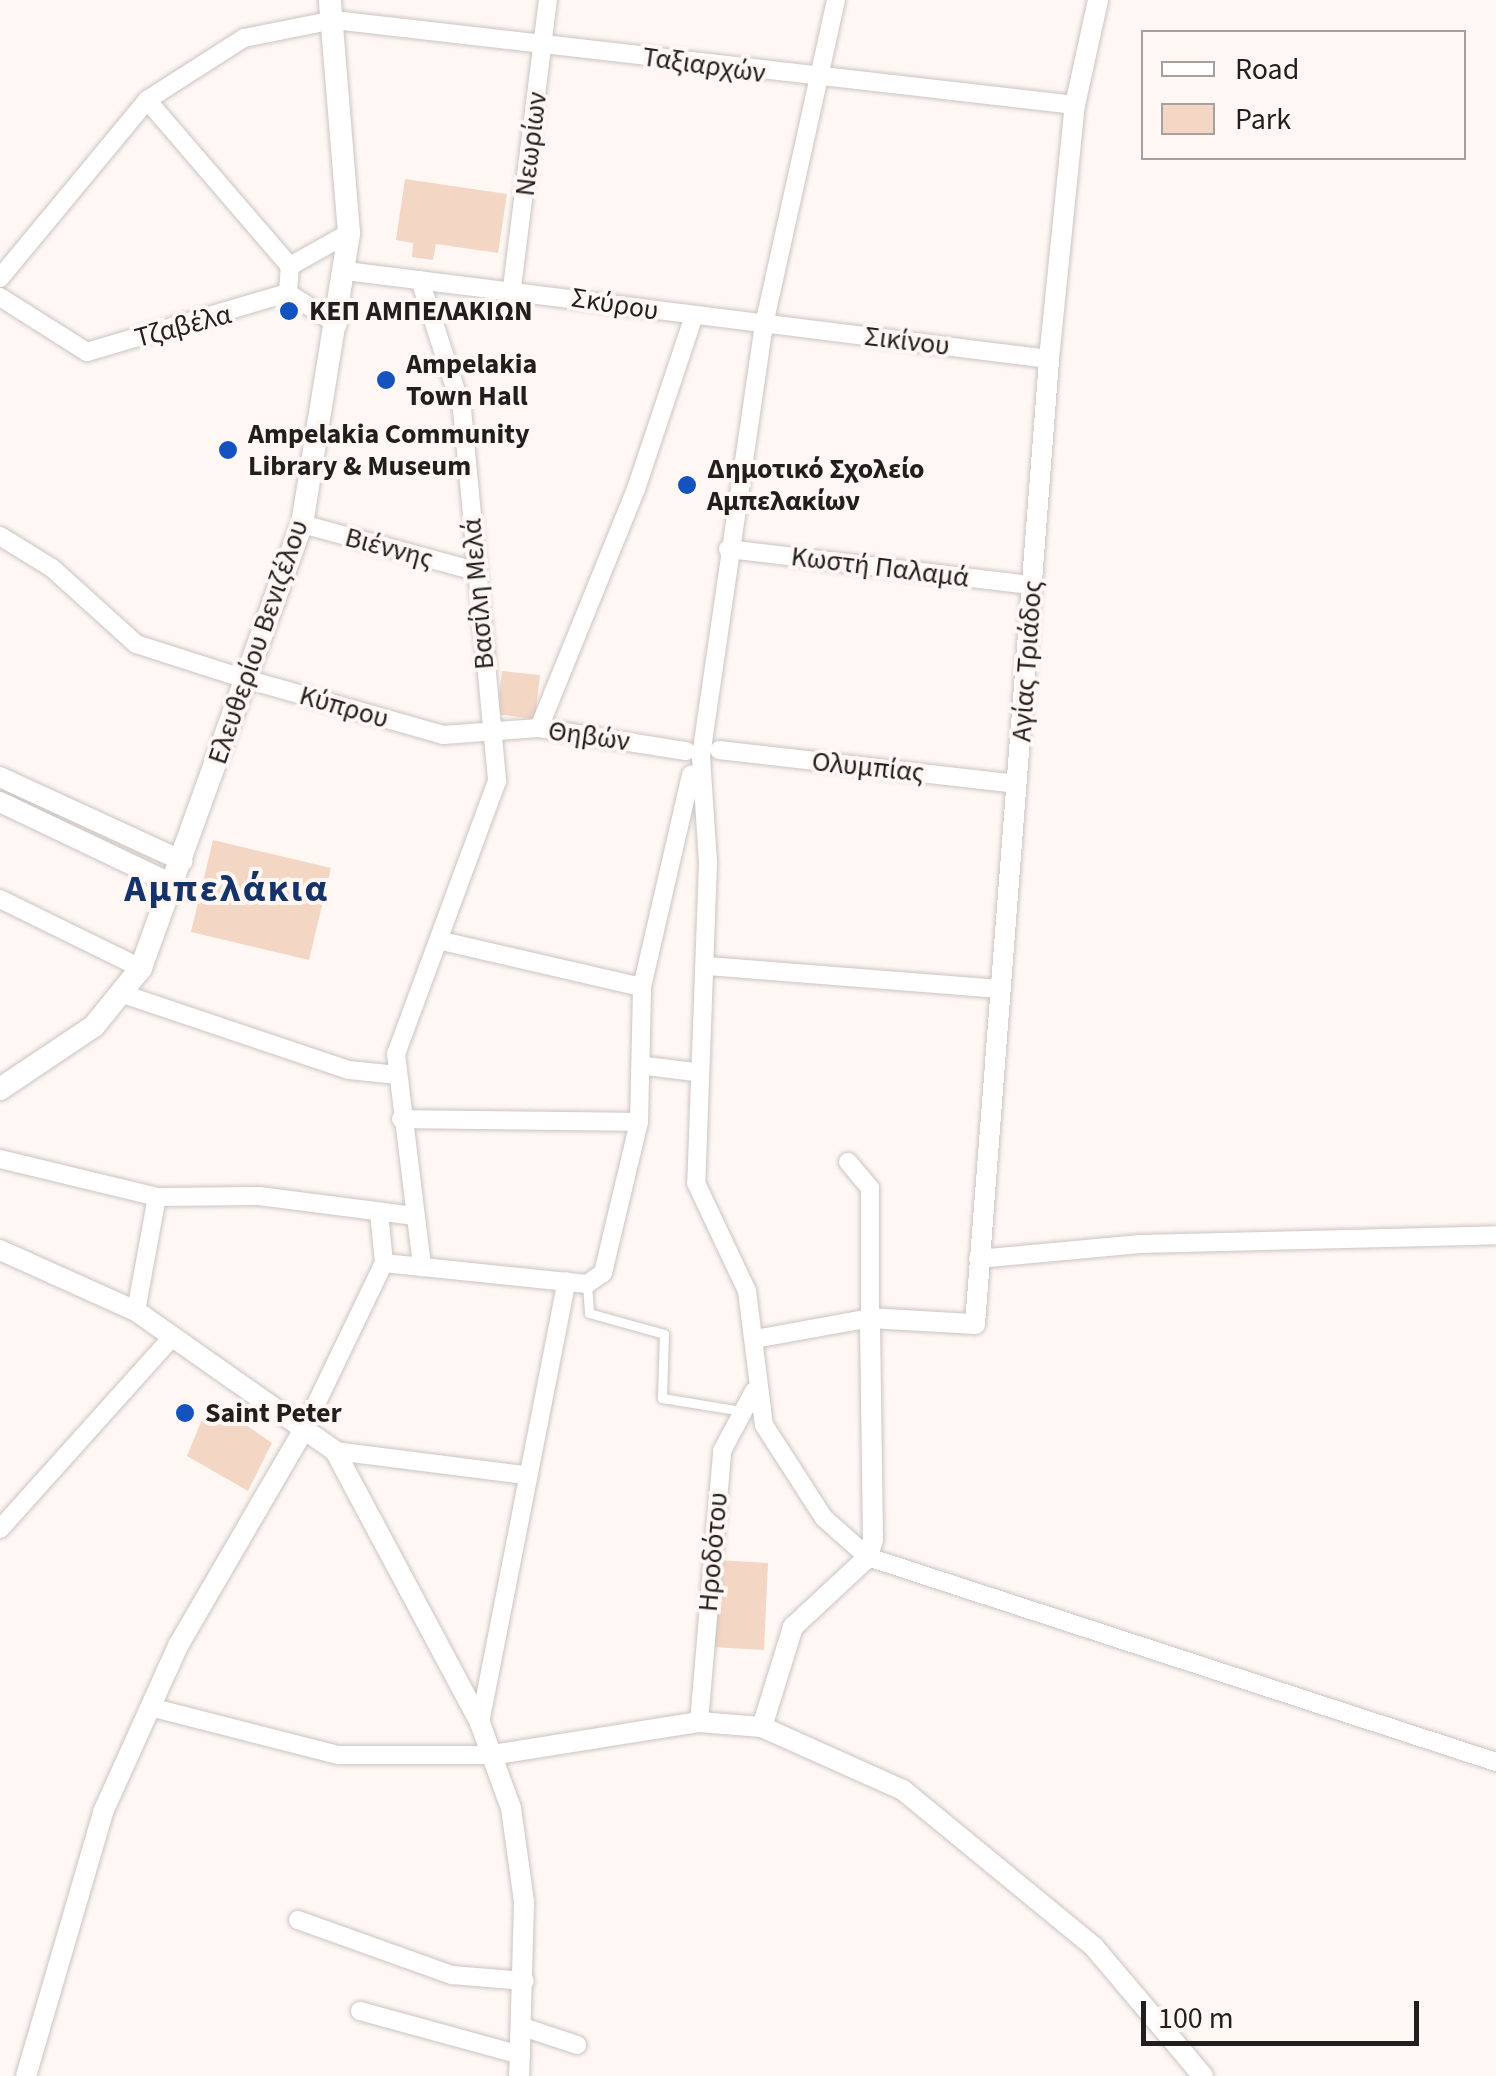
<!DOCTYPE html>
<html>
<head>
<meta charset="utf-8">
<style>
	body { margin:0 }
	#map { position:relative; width:1496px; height:2076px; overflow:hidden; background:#fef7f3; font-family:"Source Sans 3",sans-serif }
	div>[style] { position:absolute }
	.green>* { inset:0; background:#f4d6c5 }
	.roads { filter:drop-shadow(0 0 2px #cbc4c0) drop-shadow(0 0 2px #cbc4c0) }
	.service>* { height:9px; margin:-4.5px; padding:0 4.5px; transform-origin:4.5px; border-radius:4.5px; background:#fff }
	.minor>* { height:18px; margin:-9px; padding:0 9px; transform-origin:9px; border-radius:9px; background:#fff }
	.tertiary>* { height:20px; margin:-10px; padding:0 10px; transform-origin:10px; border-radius:10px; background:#fff }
	.secondary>* { height:22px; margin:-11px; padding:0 11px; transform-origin:11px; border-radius:11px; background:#fff }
	.dots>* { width:28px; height:28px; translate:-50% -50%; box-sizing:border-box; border:5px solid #fef7f3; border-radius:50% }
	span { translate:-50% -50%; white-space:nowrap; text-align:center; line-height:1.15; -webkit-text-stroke:8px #fef7f3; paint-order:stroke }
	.street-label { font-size:28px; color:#211f1d }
	.poi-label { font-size:28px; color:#211f1d; font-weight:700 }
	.left { translate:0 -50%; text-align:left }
	.district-label { font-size:38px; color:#153368; font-weight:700; letter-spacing:2.5px }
	.legend { position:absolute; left:1141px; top:30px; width:325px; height:130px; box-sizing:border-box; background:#fef7f3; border:2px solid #a6a19d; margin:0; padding:12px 18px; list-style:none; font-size:30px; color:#211f1d }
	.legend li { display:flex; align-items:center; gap:20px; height:50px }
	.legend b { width:50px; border:2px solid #a6a19d }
	.scale { position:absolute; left:1141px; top:2001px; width:278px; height:45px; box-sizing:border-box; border:5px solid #211f1d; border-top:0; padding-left:12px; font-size:30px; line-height:35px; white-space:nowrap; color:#211f1d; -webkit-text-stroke:8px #fef7f3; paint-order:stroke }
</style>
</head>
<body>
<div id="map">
	<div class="green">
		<i style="clip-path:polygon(405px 179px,507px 194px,498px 253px,436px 244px,433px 260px,412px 257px,413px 243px,396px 240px)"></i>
		<i style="clip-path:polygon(502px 671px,540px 675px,535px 719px,497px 714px)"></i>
		<i style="clip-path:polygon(213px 840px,331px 868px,309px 960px,191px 932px)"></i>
		<i style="clip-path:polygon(210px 1400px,272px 1443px,248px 1491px,187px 1456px)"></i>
		<i style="clip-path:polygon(717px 1560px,768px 1563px,764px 1650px,712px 1647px)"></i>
	</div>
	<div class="roads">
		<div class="service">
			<i style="left:587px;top:1284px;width:29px;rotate:86deg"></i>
			<i style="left:589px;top:1313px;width:78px;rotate:15.6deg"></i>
			<i style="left:664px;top:1334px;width:64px;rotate:91.8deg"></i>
			<i style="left:662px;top:1398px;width:80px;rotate:9.3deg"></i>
		</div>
		<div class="minor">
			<i style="left:836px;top:0;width:332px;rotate:102.5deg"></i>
			<i style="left:764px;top:324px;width:438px;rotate:98.3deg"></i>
			<i style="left:701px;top:757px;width:106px;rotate:86.2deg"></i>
			<i style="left:708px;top:863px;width:320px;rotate:92.1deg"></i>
			<i style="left:696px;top:1183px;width:119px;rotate:64.7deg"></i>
			<i style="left:747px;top:1291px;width:135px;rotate:82.8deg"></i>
			<i style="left:764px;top:1425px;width:111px;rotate:57.2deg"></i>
			<i style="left:824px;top:1518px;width:59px;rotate:41.6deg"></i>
			<i style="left:868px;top:1557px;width:661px;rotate:18.08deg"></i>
			<i style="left:147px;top:100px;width:219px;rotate:49.3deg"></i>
			<i style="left:346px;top:271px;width:708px;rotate:7.14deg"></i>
			<i style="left:0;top:278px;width:231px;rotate:-50.4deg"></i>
			<i style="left:147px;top:100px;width:115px;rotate:-32.6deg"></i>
			<i style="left:244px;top:38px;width:92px;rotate:-11.3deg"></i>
			<i style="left:334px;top:20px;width:746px;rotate:6.54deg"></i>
			<i style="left:420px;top:280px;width:136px;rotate:72deg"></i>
			<i style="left:462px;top:409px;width:374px;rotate:84.6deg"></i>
			<i style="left:497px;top:781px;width:291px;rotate:110.3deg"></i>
			<i style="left:396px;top:1054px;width:215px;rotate:83deg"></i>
			<i style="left:512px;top:288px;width:290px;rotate:-82.9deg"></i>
			<i style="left:288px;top:293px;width:59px;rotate:32.6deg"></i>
			<i style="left:0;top:297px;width:103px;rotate:32.3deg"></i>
			<i style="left:87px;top:352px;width:209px;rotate:-16.4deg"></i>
			<i style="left:288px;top:293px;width:27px;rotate:-86deg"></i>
			<i style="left:290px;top:266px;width:68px;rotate:-29.2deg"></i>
			<i style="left:302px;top:524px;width:179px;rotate:15.2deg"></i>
			<i style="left:0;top:536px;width:61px;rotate:31.6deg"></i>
			<i style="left:52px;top:568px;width:113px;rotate:42.1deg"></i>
			<i style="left:136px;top:644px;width:111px;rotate:17.8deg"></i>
			<i style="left:242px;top:678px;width:209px;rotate:15.8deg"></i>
			<i style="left:443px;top:735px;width:96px;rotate:-4.2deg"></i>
			<i style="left:539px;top:728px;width:149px;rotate:8.9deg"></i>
			<i style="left:728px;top:549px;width:306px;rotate:6.8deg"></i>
			<i style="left:539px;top:728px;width:258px;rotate:-67.9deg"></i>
			<i style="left:636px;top:489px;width:182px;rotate:-71.5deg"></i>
			<i style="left:719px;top:750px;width:300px;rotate:6.5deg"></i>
			<i style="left:0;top:899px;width:157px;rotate:26.1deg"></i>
			<i style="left:442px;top:941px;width:205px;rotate:13deg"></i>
			<i style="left:707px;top:966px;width:291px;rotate:4.5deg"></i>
			<i style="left:123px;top:994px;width:238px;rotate:18.6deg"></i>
			<i style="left:349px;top:1070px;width:49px;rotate:5.8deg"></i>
			<i style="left:646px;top:1066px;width:48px;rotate:7.1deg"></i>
			<i style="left:401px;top:1119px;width:238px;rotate:0.7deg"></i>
			<i style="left:0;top:1159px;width:162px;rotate:13.6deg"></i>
			<i style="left:157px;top:1197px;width:102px;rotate:-0.6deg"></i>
			<i style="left:259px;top:1196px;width:157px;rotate:7.3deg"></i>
			<i style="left:379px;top:1212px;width:51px;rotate:84.4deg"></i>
			<i style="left:978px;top:1259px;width:163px;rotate:-5.3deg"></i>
			<i style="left:1140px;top:1244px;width:356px;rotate:-1.4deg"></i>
			<i style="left:136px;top:1311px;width:116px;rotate:-79.6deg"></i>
			<i style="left:755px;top:1339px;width:117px;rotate:-10.3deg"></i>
			<i style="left:870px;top:1318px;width:130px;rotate:-90deg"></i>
			<i style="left:870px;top:1188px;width:34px;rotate:-130deg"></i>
			<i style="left:304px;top:1429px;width:184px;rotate:-64.3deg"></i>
			<i style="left:384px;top:1263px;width:204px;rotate:5.9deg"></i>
			<i style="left:587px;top:1284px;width:19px;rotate:-35deg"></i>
			<i style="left:603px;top:1273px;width:155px;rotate:-76.6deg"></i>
			<i style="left:639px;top:1122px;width:135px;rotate:-88.7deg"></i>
			<i style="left:642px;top:987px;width:218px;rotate:-77deg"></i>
			<i style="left:335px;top:1451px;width:193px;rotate:7.2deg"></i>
			<i style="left:0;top:1529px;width:259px;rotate:-48.1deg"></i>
			<i style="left:150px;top:1707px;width:195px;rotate:14.3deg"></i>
			<i style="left:339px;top:1755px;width:153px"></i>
			<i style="left:699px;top:1722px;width:272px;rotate:-85.1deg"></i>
			<i style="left:722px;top:1451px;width:68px;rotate:-61.9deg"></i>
			<i style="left:480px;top:1723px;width:450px;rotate:-78.9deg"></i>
			<i style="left:298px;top:1920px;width:164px;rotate:19.7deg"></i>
			<i style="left:452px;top:1975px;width:73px;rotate:4.7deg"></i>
			<i style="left:360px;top:2011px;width:167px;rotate:15.3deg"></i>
			<i style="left:526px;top:2028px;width:54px;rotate:18.4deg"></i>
		</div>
		<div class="tertiary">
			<i style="left:0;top:777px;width:201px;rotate:24.7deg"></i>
			<i style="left:0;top:802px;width:193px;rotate:25.5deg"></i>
			<i style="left:0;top:1250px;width:149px;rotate:24.2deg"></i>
			<i style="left:136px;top:1311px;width:243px;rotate:35.1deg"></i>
			<i style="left:335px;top:1451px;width:308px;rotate:61.9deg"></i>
			<i style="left:480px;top:1723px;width:90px;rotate:70deg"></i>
			<i style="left:511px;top:1808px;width:95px;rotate:82.1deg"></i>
			<i style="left:524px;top:1902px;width:174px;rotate:91.6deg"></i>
			<i style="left:762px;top:1727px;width:105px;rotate:-72.8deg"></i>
			<i style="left:793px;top:1627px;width:103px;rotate:-43deg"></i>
			<i style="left:868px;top:1557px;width:19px;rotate:-74deg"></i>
			<i style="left:873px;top:1539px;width:221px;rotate:-90.8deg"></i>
			<i style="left:870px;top:1318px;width:105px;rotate:3.3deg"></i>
			<i style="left:975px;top:1324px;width:968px;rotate:-85.61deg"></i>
			<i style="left:1049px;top:359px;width:255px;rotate:-84.2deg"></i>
			<i style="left:1075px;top:105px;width:107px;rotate:-77.6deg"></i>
			<i style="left:492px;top:1755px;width:210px;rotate:-9.1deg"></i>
			<i style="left:699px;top:1722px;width:63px;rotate:4.5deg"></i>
			<i style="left:762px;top:1727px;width:154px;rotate:24.1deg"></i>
			<i style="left:903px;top:1790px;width:247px;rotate:39.4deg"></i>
			<i style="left:1094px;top:1947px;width:169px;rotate:49.8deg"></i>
			<i style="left:26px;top:2076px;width:275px;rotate:-73.7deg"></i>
			<i style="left:103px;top:1812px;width:184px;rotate:-65.7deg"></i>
			<i style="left:179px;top:1644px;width:249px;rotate:-59.8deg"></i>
		</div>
		<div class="secondary">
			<i style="left:0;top:1089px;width:113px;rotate:-33.8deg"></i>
			<i style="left:94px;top:1026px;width:75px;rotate:-51deg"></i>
			<i style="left:141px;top:968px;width:472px;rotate:-70.1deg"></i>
			<i style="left:302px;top:524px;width:295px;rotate:-80.8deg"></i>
			<i style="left:349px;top:233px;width:234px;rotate:-94.7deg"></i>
		</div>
	</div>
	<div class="dots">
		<i style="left:289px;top:311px;background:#1453bf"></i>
		<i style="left:386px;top:380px;background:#1453bf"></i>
		<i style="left:228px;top:450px;background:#1453bf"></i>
		<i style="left:687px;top:485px;background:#1453bf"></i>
		<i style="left:185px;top:1413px;background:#1453bf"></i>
	</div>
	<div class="street-label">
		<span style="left:704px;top:65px;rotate:8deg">Ταξιαρχών</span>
		<span style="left:531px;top:144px;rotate:-83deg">Νεωρίων</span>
		<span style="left:615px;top:304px;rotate:9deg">Σκύρου</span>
		<span style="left:183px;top:326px;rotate:-15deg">Τζαβέλα</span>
		<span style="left:907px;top:341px;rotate:7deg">Σικίνου</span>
		<span style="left:389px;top:548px;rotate:15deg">Βιέννης</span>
		<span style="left:880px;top:567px;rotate:7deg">Κωστή Παλαμά</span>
		<span style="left:478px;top:594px;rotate:-95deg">Βασίλη Μελά</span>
		<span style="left:258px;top:642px;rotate:-71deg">Ελευθερίου Βενιζέλου</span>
		<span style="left:1027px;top:661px;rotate:-86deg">Αγίας Τριάδος</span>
		<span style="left:344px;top:707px;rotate:16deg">Κύπρου</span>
		<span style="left:589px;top:736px;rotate:8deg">Θηβών</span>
		<span style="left:868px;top:767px;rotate:6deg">Ολυμπίας</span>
		<span style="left:713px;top:1552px;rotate:-85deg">Ηροδότου</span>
	</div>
	<div class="poi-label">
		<span class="left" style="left:309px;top:311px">ΚΕΠ ΑΜΠΕΛΑΚΙΩΝ</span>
		<span class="left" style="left:406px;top:380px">Ampelakia<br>Town Hall</span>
		<span class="left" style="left:248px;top:450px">Ampelakia Community<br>Library &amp; Museum</span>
		<span class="left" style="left:707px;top:485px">Δημοτικό Σχολείο<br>Αμπελακίων</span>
		<span class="left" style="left:205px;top:1413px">Saint Peter</span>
	</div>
	<div class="district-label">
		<span style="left:227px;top:890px">Αμπελάκια</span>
	</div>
	<ul class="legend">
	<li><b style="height:12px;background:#fff"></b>Road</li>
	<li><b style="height:28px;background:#f4d6c5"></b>Park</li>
	</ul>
	<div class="scale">100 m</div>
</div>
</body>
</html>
